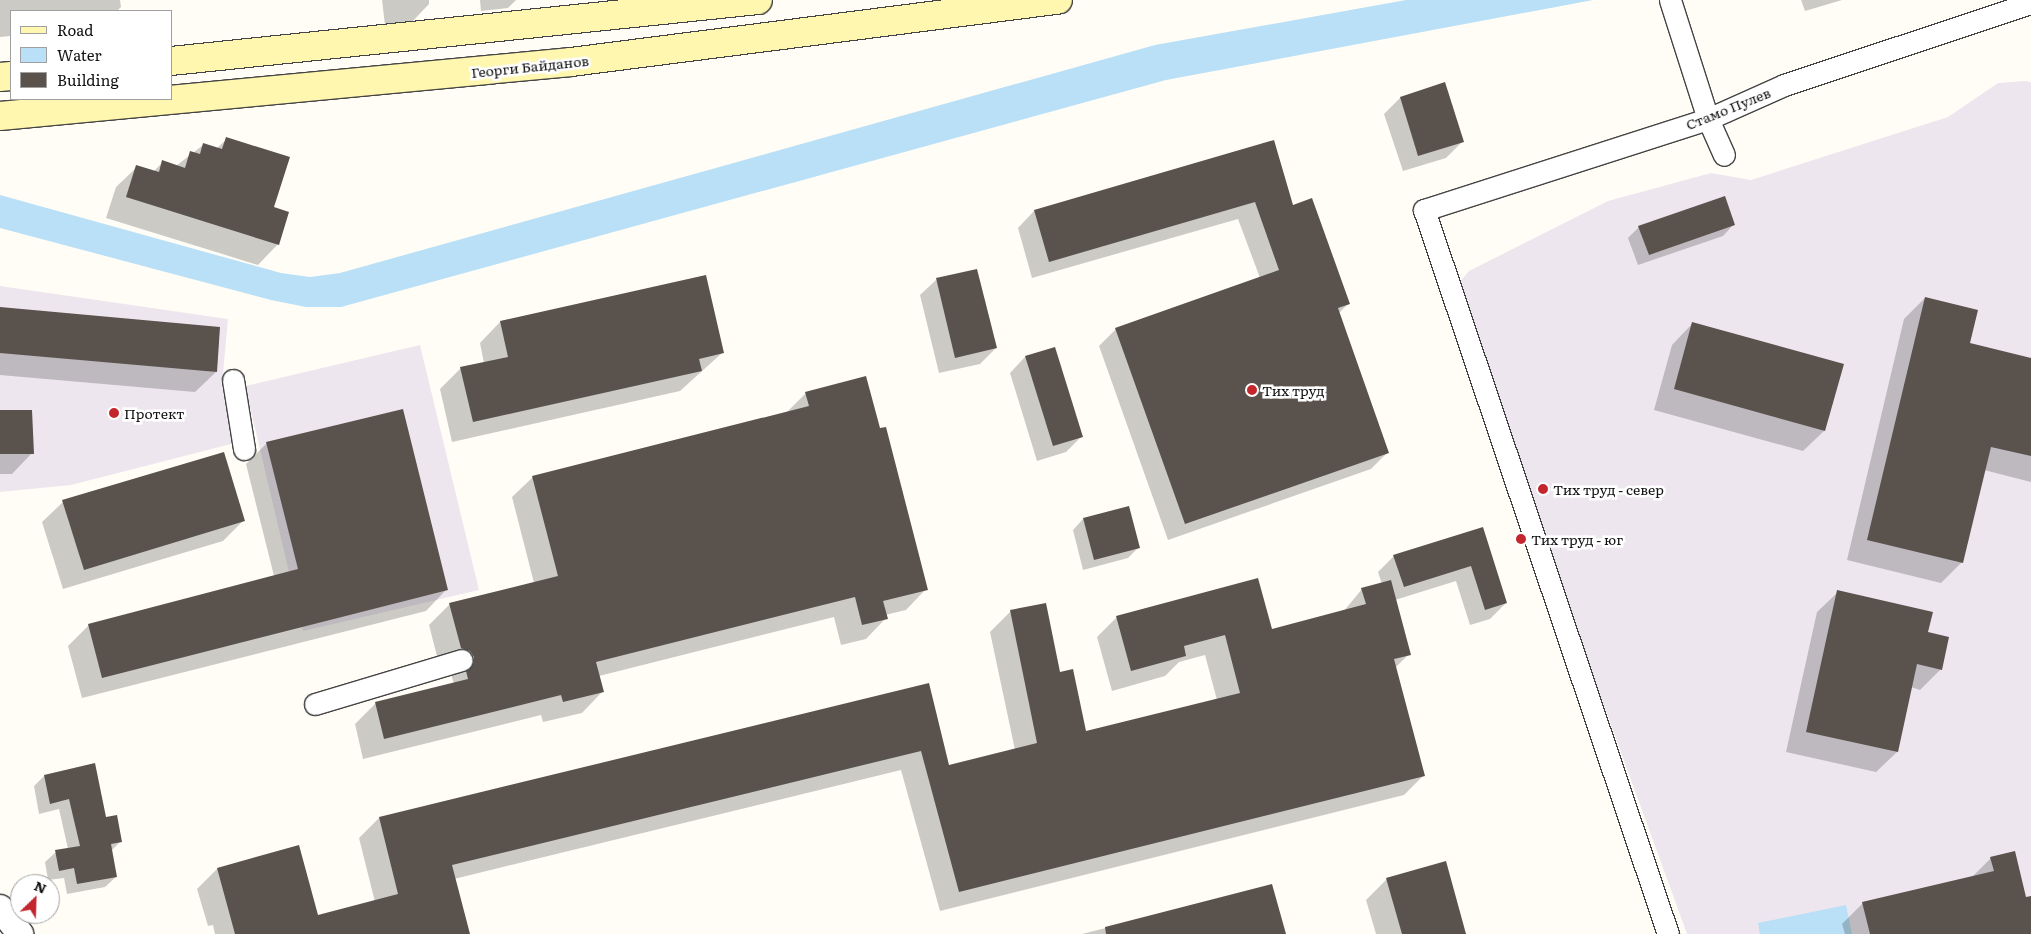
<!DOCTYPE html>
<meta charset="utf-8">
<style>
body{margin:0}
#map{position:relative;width:2031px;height:934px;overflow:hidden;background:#fffdf5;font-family:Literata,serif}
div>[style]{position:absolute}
.industrial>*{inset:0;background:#eee6ef}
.water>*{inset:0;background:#b9e0f7}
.shadow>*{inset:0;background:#0003}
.building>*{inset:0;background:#5a524d}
.roads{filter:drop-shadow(1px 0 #444) drop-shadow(-1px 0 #444) drop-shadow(0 1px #444) drop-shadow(0 -1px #444)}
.minor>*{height:21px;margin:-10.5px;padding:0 10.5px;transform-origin:10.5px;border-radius:10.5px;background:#fff}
.tertiary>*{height:26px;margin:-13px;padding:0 13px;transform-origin:13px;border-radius:13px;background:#fff}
.secondary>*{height:28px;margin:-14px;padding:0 14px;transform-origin:14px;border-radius:14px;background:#fff6b0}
.dots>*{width:14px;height:14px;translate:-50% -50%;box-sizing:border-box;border:2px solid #fff;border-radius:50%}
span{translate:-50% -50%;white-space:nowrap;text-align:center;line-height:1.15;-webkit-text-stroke:5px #fff;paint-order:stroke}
.street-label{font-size:14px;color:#111}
.poi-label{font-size:14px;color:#111}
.left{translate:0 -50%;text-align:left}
.legend{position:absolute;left:10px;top:10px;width:162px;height:90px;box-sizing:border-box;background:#fff;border:1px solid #a0a0a0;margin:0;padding:6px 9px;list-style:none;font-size:15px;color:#111}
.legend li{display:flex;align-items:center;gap:10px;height:25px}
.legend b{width:25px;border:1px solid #a0a0a0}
.north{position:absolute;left:10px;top:874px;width:50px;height:50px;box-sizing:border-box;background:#fff;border:1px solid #a0a0a0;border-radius:50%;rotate:24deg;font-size:14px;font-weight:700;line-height:20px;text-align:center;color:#111}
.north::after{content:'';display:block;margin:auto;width:18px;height:22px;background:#c4262e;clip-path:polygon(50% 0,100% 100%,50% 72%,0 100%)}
</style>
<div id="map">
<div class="industrial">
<div style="clip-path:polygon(2025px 81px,2031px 82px,2031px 934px,1687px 934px,1458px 304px,1458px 284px,1469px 271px,1608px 201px,1711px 173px,1751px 180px,1948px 117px,1998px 83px)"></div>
<div style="clip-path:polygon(0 286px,228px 319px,222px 384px,235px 443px,71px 485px,0 492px)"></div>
<div style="clip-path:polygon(420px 345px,479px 590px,303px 631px,245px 386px)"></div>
</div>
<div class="water">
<div style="clip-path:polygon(1406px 0,1593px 0,1166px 80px,341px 307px,306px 307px,271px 300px,0 228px,0 195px,281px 273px,310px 277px,340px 273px,1155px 45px)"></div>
<div style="clip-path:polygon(1846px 905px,1852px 934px,1760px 934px,1758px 923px)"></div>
</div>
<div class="shadow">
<div style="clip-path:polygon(0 0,120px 0,121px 7px,117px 11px,11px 11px,11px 36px,0 37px)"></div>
<div style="clip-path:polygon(382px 0,429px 0,429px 4px,411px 23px,385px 25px)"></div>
<div style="clip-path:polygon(480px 0,516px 0,508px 8px,481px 11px)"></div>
<div style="clip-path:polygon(1801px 0,1842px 0,1805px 11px)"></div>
<div style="clip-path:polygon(1444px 84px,1462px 142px,1446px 158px,1403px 171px,1384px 114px,1400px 98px)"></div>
<div style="clip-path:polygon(227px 139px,272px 208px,278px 244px,258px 265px,106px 218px,116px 187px,137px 167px,153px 172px,163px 162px,176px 166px,203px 145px,216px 149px)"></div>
<div style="clip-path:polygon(1273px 142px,1292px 207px,1348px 304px,1339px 313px,1388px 452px,1371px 469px,1168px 540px,1099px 346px,1116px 329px,1260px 278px,1238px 219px,1032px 278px,1018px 228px,1034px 211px)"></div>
<div style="clip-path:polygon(1733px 225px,1723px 236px,1638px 265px,1628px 238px,1639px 227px)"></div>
<div style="clip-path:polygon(705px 276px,722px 353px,680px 391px,452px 442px,440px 389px,461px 368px,484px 363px,480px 343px,500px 322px)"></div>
<div style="clip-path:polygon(936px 280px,996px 348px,980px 364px,939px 373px,920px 295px)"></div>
<div style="clip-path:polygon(1925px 298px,1968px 344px,2031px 359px,2031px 482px,1984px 470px,1962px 562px,1941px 583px,1847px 560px,1904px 319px)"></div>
<div style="clip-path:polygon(0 308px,216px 372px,195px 392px,0 375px)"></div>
<div style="clip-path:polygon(1692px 324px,1824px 431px,1803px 451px,1654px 410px,1672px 345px)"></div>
<div style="clip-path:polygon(1025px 357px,1082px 436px,1066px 452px,1037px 461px,1010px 373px)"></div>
<div style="clip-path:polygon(806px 393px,926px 589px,906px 610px,885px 615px,886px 618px,866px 639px,841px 645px,834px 617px,599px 676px,602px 692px,582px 713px,543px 722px,541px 715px,363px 759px,355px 724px,375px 704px,454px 684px,450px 671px,440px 668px,429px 625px,450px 604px,534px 583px,512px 497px,533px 477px,786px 413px)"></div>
<div style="clip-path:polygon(0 412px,32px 453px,12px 474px,0 474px)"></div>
<div style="clip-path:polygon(267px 443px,446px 590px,426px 611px,82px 698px,68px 646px,89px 625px,274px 576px,246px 464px)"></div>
<div style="clip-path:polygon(63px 502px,244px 520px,223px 541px,63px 589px,42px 522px)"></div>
<div style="clip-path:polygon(1083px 519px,1138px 548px,1128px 558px,1083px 570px,1073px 530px)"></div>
<div style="clip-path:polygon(1482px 529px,1506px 603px,1490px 619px,1470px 625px,1456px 581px,1395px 600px,1409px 654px,1395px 668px,1424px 775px,1404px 795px,940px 911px,901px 770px,454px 879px,469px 934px,215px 934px,213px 925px,208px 926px,197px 889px,217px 869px,317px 916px,375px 902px,359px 838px,379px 818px,928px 684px,948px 766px,1015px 750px,990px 632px,1010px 612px,1045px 605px,1059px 673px,1085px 732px,1217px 700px,1205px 655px,1179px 662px,1165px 676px,1112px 691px,1097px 637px,1117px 617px,1271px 630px,1343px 612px,1362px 589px,1382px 584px,1378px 572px,1394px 556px)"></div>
<div style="clip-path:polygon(1838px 592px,1927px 633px,1941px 669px,1920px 690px,1911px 687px,1897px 752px,1876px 772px,1786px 752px,1817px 612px)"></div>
<div style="clip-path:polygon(44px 776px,105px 818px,121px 841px,111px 851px,116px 877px,105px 887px,67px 894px,64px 878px,48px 880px,45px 862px,56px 852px,68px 849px,59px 809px,39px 814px,34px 786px)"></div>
<div style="clip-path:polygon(1991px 858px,2025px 899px,2031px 898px,2031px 934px,1845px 934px,1842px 924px,1863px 903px,1971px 878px)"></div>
<div style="clip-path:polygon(1387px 879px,1464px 934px,1376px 934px,1366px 900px)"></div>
<div style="clip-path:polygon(1272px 886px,1284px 934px,1082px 934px)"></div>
</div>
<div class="building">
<div style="clip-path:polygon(1445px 82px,1464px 142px,1418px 156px,1400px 97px)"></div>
<div style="clip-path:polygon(226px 137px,290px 157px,274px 207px,289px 212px,279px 245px,126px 197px,136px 165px,159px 172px,162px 160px,185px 168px,190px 151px,200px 154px,203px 143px,222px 149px)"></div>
<div style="clip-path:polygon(1274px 140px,1293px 205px,1312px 198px,1350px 304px,1338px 308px,1389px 453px,1185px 524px,1115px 328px,1279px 270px,1255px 202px,1049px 262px,1034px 210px)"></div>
<div style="clip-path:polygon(1725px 196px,1735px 225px,1649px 255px,1638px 226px)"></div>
<div style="clip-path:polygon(977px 269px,997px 348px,955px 358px,936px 278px)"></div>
<div style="clip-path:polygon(706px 275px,724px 353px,699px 359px,702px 371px,473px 422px,460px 367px,508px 357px,500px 321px)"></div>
<div style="clip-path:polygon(1925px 297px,1978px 310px,1970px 343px,2031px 358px,2031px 456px,1991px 447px,1963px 563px,1867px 540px)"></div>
<div style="clip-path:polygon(0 307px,220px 327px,217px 372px,0 353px)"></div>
<div style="clip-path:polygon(1692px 322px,1844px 364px,1825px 431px,1674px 389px)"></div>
<div style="clip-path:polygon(1055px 347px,1083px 437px,1053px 446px,1025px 356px)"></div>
<div style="clip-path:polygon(866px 376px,880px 428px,886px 427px,928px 590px,883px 601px,888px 619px,862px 625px,855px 597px,596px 662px,604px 692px,563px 702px,561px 695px,384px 739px,375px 702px,468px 679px,466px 671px,474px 663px,474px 657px,470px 651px,461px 648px,449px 603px,558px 576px,532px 476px,809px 406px,805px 392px)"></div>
<div style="clip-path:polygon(403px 409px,448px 590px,102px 678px,88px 624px,298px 569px,266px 442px)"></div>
<div style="clip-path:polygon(0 410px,32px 410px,34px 454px,0 454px)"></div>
<div style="clip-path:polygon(224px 452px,245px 521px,84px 570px,62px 500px)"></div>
<div style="clip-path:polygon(1129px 506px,1140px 548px,1094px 560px,1083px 518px)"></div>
<div style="clip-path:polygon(1483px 527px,1507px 603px,1485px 610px,1471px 566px,1404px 587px,1393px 555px)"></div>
<div style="clip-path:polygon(1258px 578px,1272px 629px,1366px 604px,1361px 588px,1391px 580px,1411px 655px,1394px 659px,1425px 776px,959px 892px,921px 751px,452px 865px,470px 934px,235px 934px,217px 868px,299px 845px,318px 915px,398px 894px,379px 817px,929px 683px,949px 765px,1037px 743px,1010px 610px,1046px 603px,1060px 672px,1073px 669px,1086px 731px,1240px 693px,1225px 635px,1184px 646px,1186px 656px,1131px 671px,1116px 616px)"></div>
<div style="clip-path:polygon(1837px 590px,1933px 612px,1928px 632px,1949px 637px,1942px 670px,1917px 664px,1898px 752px,1806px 732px)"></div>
<div style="clip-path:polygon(95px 763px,106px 817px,117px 815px,122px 842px,111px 844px,117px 877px,77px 884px,74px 868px,59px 871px,55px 850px,80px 846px,69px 799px,50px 804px,44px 775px)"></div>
<div style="clip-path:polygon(2015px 851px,2026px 897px,2031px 896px,2031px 934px,1870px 934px,1862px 902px,1994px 871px,1990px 857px)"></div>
<div style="clip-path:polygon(1446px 861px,1466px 934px,1402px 934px,1386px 878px)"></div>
<div style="clip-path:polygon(1272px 884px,1286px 934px,1106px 934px,1105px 927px)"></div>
</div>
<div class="roads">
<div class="minor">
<div style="left:1670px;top:0;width:125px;rotate:72.3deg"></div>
<div style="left:1708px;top:119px;width:39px;rotate:66deg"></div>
<div style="left:233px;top:380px;width:70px;rotate:80.9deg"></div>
<div style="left:315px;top:704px;width:153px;rotate:-16.7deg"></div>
<div style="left:1668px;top:934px;width:764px;rotate:-108.62deg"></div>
<div style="left:1424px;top:210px;width:298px;rotate:-17.8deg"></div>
<div style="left:1708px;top:119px;width:83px;rotate:-24.1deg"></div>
<div style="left:1784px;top:85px;width:260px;rotate:-18.4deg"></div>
</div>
<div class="tertiary">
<div style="left:0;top:908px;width:33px;rotate:52deg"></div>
</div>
<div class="secondary">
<div style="left:171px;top:61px;width:590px;rotate:-5.93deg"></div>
<div style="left:0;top:77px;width:11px;rotate:-5deg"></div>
<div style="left:0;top:116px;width:574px;rotate:-5.4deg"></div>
<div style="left:571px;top:62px;width:491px;rotate:-7.3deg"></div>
</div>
</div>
<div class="dots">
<div style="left:1252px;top:390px;background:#c4262e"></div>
<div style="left:114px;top:413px;background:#c4262e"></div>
<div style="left:1543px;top:489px;background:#c4262e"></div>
<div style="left:1521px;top:539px;background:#c4262e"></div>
</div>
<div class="street-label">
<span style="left:530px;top:66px;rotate:-6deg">Георги Байданов</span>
<span style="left:1728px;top:108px;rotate:-22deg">Стамо Пулев</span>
</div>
<div class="poi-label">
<span class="left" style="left:1262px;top:390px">Тих труд</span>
<span class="left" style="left:124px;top:413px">Протект</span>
<span class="left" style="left:1553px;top:489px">Тих труд - север</span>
<span class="left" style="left:1531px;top:539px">Тих труд - юг</span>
</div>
<ul class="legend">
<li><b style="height:6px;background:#fff6b0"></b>Road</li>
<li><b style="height:14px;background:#b9e0f7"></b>Water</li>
<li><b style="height:14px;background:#5a524d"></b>Building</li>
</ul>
<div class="north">N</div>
</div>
